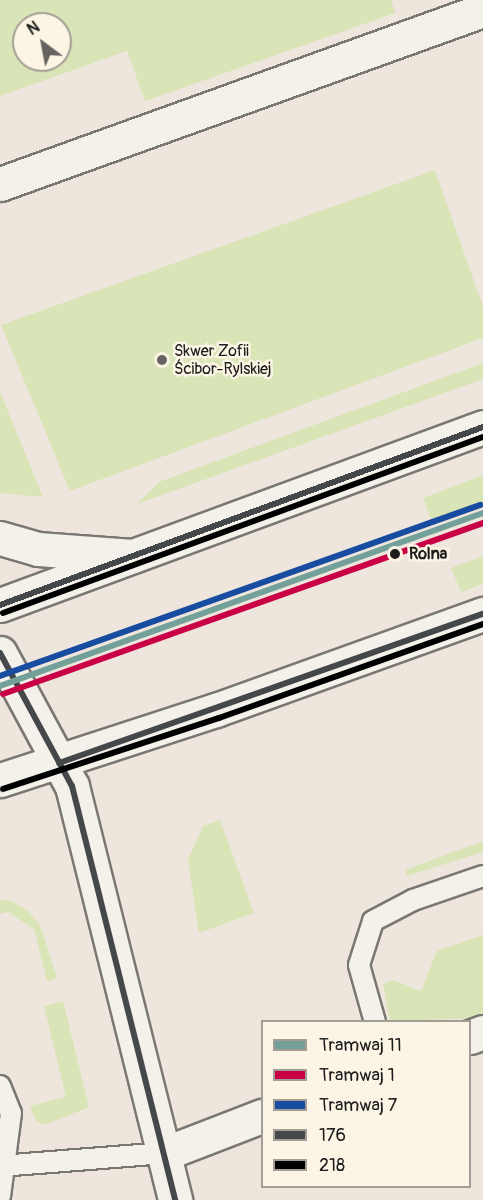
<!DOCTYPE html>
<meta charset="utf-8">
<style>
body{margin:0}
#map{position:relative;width:483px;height:1200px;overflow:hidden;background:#eee6dd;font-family:Pangolin,sans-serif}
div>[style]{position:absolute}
.green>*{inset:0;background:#d9e4b7}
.roads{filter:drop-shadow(2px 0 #7a7773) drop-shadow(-2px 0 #7a7773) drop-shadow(0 2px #7a7773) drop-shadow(0 -2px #7a7773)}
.service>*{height:20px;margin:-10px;padding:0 10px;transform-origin:10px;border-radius:10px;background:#f4f0ea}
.minor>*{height:33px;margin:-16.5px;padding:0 16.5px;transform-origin:16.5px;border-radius:16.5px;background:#f4f0ea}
.secondary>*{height:33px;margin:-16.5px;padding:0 16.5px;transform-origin:16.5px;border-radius:16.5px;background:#f4f0ea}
.bus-1>*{height:6px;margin:-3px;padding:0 3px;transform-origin:3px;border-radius:3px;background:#45484a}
.bus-2>*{height:6px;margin:-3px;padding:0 3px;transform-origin:3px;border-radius:3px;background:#000}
.tram-1>*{height:6px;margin:-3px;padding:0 3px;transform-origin:3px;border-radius:3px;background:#73a199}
.tram-2>*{height:6px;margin:-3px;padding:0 3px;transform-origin:3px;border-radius:3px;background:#ca0047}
.tram-3>*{height:6px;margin:-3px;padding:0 3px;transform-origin:3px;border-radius:3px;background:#174ca1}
.dots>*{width:16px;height:16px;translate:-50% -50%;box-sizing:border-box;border:3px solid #fcf5e5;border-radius:50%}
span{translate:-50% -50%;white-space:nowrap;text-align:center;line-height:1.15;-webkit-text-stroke:5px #fcf5e5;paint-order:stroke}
.poi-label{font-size:16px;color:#1c1c1c}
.left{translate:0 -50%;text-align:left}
.stop-label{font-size:16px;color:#1c1c1c;font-weight:700}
.legend{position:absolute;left:261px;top:1020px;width:210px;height:168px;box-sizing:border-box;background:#fcf5e5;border:2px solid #a29e95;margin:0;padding:8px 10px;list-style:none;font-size:18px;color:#1c1c1c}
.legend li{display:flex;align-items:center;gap:12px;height:30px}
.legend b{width:30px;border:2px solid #a29e95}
.north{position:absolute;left:12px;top:12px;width:60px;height:60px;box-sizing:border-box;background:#fcf5e5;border:2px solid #a29e95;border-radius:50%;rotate:328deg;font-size:16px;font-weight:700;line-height:24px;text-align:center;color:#1c1c1c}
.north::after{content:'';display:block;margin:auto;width:21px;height:27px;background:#666360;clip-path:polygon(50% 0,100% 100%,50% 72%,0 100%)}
</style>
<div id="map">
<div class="green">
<div style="clip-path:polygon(evenodd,0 0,391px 0,395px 13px,145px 101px,127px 51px,0 96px,0 0,24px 24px,60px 24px,60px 60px,24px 60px,24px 24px)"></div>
<div style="clip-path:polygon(435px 170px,483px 307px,483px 338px,70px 491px,1px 325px)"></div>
<div style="clip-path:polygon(483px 363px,483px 379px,137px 504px,159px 482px)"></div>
<div style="clip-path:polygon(0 392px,43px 497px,0 493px)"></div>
<div style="clip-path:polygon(483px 475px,483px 502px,432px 522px,423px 498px)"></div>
<div style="clip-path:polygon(483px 556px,483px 584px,461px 592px,451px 568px)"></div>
<div style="clip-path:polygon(220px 820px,254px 913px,199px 933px,188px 860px,203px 826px)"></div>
<div style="clip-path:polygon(483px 841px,483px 852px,407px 876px,405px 870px)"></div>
<div style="clip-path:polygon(0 900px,12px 901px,28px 911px,40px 925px,57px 978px,47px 981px,34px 929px,8px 912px,0 914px)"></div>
<div style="clip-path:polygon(483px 935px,483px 1018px,390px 1021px,383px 984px,393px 980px,421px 991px,437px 951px)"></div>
<div style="clip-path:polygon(63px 1001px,89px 1107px,44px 1125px,36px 1121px,30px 1106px,66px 1097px,44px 1006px)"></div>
</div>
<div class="roads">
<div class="service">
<div style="left:375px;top:1022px;width:59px;rotate:-105.7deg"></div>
<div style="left:359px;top:965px;width:46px;rotate:-72.3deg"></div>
<div style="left:373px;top:921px;width:45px;rotate:-27.7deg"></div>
<div style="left:413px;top:900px;width:74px;rotate:-18.9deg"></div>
<div style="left:0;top:1086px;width:29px;rotate:68deg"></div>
<div style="left:11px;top:1113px;width:84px;rotate:97.5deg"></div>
<div style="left:0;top:1166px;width:167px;rotate:-4.5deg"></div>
</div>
<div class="minor">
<div style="left:0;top:184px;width:513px;rotate:-19.81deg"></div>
<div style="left:0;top:538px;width:40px;rotate:16deg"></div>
<div style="left:38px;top:549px;width:95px;rotate:4.2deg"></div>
<div style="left:0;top:653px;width:151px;rotate:61.6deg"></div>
<div style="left:72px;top:786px;width:427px;rotate:76deg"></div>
<div style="left:470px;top:1037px;width:14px;rotate:-21deg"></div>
<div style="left:166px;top:1153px;width:103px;rotate:-21.1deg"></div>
</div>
<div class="secondary">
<div style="left:0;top:605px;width:515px;rotate:-20.23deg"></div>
<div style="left:0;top:780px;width:227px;rotate:-18deg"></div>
<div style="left:216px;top:710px;width:284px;rotate:-19.8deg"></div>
</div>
</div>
<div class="bus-1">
<div style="left:0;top:605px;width:515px;rotate:-20.23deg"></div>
<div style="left:0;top:653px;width:151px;rotate:61.6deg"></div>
<div style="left:72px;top:786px;width:427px;rotate:76deg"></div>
<div style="left:59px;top:763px;width:449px;rotate:-19.4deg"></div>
</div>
<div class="bus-2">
<div style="left:3px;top:613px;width:511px;rotate:-20.14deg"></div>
<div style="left:3px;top:789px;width:227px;rotate:-18.2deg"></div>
<div style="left:219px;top:718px;width:280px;rotate:-19.6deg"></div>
</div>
<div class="tram-1">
<div style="left:0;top:686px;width:513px;rotate:-19.71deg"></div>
</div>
<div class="tram-2">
<div style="left:3px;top:694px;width:510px;rotate:-19.61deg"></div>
</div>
<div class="tram-3">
<div style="left:0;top:676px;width:510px;rotate:-19.61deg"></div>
</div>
<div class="dots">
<div style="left:162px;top:360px;background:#666360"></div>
<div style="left:395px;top:554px;background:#1c1c1c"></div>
</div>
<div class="poi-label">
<span class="left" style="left:174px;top:360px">Skwer Zofii<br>Ścibor-Rylskiej</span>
</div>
<div class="stop-label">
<span class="left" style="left:409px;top:554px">Rolna</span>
</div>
<ul class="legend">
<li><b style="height:8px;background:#73a199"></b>Tramwaj 11</li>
<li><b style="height:8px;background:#ca0047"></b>Tramwaj 1</li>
<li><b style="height:8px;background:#174ca1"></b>Tramwaj 7</li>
<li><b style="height:8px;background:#45484a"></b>176</li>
<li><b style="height:8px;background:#000"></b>218</li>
</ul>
<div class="north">N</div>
</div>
